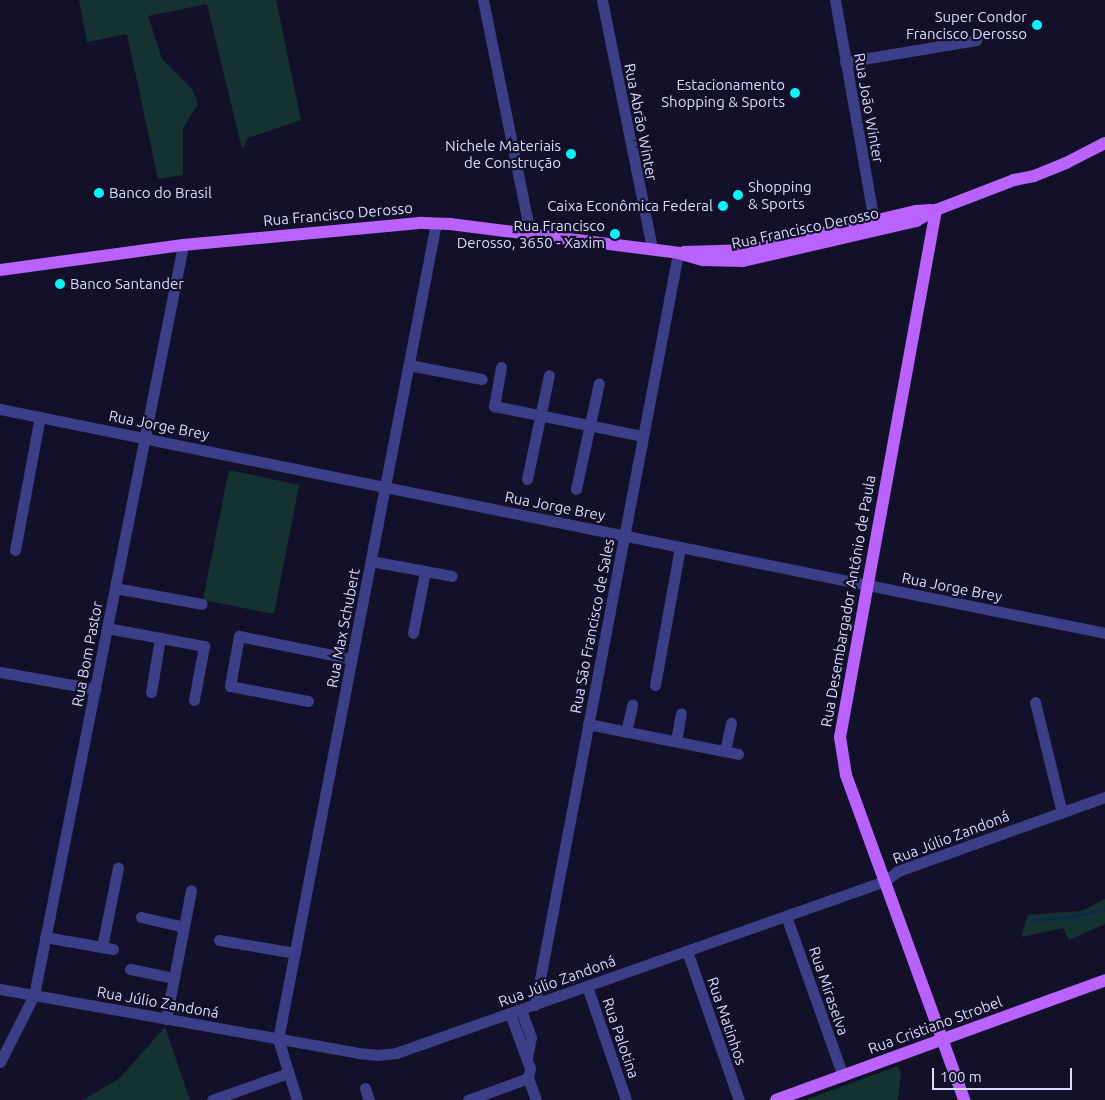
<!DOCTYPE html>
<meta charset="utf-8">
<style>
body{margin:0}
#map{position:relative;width:1105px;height:1100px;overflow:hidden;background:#131129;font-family:Ubuntu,sans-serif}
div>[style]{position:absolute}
.green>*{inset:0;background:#143330}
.stream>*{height:2.5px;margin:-1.25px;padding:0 1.25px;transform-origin:1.25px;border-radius:1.25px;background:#0d284c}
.minor>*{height:11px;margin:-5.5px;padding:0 5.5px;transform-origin:5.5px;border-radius:5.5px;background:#3c3e88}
.major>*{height:12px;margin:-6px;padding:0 6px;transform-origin:6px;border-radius:6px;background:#b962fe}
.dots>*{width:14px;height:14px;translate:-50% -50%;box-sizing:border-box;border:2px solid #131129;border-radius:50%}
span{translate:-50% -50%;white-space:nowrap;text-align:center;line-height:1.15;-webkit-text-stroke:4.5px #131129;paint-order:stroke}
.poi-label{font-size:15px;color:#dbd9ff}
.right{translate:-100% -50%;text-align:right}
.left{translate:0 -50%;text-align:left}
.street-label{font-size:15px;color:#dbd9ff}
.scale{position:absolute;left:932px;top:1068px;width:140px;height:22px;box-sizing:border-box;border:2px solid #dbd9ff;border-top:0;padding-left:6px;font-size:15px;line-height:18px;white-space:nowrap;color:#dbd9ff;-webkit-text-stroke:4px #131129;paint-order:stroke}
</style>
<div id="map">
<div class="green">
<div style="clip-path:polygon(79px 0,276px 0,301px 120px,248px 138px,242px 149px,207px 4px,148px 16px,162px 59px,192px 89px,198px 104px,183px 128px,183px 175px,158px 179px,127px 34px,87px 42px)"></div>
<div style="clip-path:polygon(229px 470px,299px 485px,274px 614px,203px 600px)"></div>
<div style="clip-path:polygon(1105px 899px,1105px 924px,1069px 940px,1063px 928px,1021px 937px,1028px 915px,1082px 911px)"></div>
<div style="clip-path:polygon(165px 1027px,190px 1100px,83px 1100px,120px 1078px)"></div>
<div style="clip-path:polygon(898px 1066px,901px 1073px,898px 1100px,805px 1100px)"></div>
</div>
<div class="stream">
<div style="left:1034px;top:920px;width:37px;rotate:-5deg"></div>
<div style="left:1071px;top:917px;width:35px;rotate:-13deg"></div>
</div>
<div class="minor">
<div style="left:483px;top:0;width:239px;rotate:78.6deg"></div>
<div style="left:602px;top:0;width:254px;rotate:78.6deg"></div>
<div style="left:835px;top:0;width:224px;rotate:80deg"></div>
<div style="left:845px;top:62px;width:133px;rotate:-9.5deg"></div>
<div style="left:409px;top:365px;width:74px;rotate:10.9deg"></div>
<div style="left:501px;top:367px;width:40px;rotate:100deg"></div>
<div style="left:494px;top:406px;width:152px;rotate:11.4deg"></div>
<div style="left:0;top:409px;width:1127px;rotate:11.46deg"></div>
<div style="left:527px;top:479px;width:106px;rotate:-78.1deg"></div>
<div style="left:576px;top:489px;width:108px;rotate:-77.8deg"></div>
<div style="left:15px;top:550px;width:135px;rotate:-79.4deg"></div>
<div style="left:371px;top:561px;width:82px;rotate:10.5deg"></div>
<div style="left:115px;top:588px;width:88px;rotate:10.4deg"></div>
<div style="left:107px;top:628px;width:99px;rotate:10.5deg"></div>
<div style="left:204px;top:646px;width:55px;rotate:100.5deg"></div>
<div style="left:413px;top:633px;width:63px;rotate:-79deg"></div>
<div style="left:0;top:672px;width:97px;rotate:10.1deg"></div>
<div style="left:655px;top:685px;width:140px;rotate:-79.7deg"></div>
<div style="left:151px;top:692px;width:55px;rotate:-80.5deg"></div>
<div style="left:308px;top:701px;width:79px;rotate:-169.1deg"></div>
<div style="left:230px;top:686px;width:51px;rotate:-79.8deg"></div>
<div style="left:239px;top:636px;width:115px;rotate:11.5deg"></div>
<div style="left:1035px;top:702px;width:114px;rotate:76.3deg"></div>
<div style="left:588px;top:724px;width:153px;rotate:11.3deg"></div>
<div style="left:626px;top:732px;width:28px;rotate:-77deg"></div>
<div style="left:676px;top:741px;width:28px;rotate:-80deg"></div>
<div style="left:725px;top:751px;width:29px;rotate:-78deg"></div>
<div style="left:786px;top:916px;width:170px;rotate:70.4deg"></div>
<div style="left:141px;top:917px;width:44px;rotate:13.1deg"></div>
<div style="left:45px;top:937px;width:69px;rotate:10deg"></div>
<div style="left:219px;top:940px;width:77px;rotate:9.7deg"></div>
<div style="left:102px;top:947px;width:81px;rotate:-78.6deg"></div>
<div style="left:687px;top:951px;width:158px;rotate:70.8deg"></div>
<div style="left:130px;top:969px;width:45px;rotate:11.6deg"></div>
<div style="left:587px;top:986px;width:120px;rotate:71.1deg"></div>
<div style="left:0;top:989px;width:364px;rotate:10.1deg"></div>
<div style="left:358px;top:1053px;width:20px;rotate:6deg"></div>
<div style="left:378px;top:1055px;width:18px;rotate:-6deg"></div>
<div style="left:396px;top:1053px;width:518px;rotate:-19.38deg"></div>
<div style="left:885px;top:881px;width:16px;rotate:-38deg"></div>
<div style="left:898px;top:871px;width:220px;rotate:-19.7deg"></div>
<div style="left:535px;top:1005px;width:765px;rotate:-79.23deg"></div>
<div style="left:521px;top:1010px;width:29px;rotate:70deg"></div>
<div style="left:531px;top:1037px;width:21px;rotate:101deg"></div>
<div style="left:510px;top:1014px;width:58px;rotate:69.7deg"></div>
<div style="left:530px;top:1068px;width:10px;rotate:101deg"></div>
<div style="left:528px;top:1078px;width:23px;rotate:70deg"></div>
<div style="left:166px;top:1019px;width:131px;rotate:-79deg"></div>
<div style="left:0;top:1062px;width:75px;rotate:-63.1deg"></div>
<div style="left:34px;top:995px;width:765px;rotate:-78.76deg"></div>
<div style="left:365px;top:1088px;width:13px;rotate:72deg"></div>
<div style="left:212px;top:1100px;width:81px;rotate:-19.6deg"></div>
<div style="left:297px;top:1100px;width:64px;rotate:-107.3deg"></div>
<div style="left:278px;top:1039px;width:831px;rotate:-79.04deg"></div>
<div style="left:468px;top:1100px;width:64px;rotate:-20.1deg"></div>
</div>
<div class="major">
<div style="left:936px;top:210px;width:536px;rotate:100.32deg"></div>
<div style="left:840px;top:737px;width:38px;rotate:81deg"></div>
<div style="left:846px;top:775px;width:346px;rotate:70deg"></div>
<div style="left:684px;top:252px;width:67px;rotate:-1.7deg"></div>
<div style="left:751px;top:250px;width:170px;rotate:-13.3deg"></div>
<div style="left:916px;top:211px;width:15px;rotate:-4deg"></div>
<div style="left:0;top:270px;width:185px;rotate:-7.8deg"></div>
<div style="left:183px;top:245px;width:240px;rotate:-5.3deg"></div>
<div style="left:422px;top:223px;width:28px;rotate:2deg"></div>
<div style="left:450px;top:224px;width:230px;rotate:7.2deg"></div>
<div style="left:678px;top:253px;width:26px;rotate:16deg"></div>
<div style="left:703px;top:260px;width:40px;rotate:1.4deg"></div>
<div style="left:743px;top:261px;width:178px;rotate:-13deg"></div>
<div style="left:916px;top:221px;width:23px;rotate:-29deg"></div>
<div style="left:936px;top:210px;width:84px;rotate:-21deg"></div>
<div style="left:1014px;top:180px;width:20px;rotate:-11deg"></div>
<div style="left:1034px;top:176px;width:35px;rotate:-22deg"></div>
<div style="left:1066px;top:163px;width:44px;rotate:-27.1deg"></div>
<div style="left:776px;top:1100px;width:350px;rotate:-20deg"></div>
</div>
<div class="dots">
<div style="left:1037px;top:25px;background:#07f4fd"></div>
<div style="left:795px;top:93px;background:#07f4fd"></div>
<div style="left:571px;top:154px;background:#07f4fd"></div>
<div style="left:99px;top:193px;background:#07f4fd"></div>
<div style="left:738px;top:195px;background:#07f4fd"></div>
<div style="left:723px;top:206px;background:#07f4fd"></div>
<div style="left:615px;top:234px;background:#07f4fd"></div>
<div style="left:60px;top:284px;background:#07f4fd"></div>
</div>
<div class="poi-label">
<span class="right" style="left:1027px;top:25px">Super Condor<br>Francisco Derosso</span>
<span class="right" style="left:785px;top:93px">Estacionamento<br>Shopping &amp; Sports</span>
<span class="right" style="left:561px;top:154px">Nichele Materiais<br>de Construção</span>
<span class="left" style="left:748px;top:195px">Shopping<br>&amp; Sports</span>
<span class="left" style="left:109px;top:193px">Banco do Brasil</span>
<span class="right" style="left:713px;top:206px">Caixa Econômica Federal</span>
<span class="right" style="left:605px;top:234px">Rua Francisco<br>Derosso, 3650 - Xaxim</span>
<span class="left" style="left:70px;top:284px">Banco Santander</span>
</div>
<div class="street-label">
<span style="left:869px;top:108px;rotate:80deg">Rua João Winter</span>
<span style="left:641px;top:122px;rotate:79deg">Rua Abrão Winter</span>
<span style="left:338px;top:214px;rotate:-5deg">Rua Francisco Derosso</span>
<span style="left:805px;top:228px;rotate:-12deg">Rua Francisco Derosso</span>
<span style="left:159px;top:425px;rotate:11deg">Rua Jorge Brey</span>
<span style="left:555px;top:506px;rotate:11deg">Rua Jorge Brey</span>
<span style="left:952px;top:587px;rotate:11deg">Rua Jorge Brey</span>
<span style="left:848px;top:601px;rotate:-80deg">Rua Desembargador Antônio de Paula</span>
<span style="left:592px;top:626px;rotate:-79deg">Rua São Francisco de Sales</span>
<span style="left:343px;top:628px;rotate:-79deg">Rua Max Schubert</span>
<span style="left:87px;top:654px;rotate:-79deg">Rua Bom Pastor</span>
<span style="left:951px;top:837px;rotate:-21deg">Rua Júlio Zandoná</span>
<span style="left:557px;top:981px;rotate:-20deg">Rua Júlio Zandoná</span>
<span style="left:829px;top:991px;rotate:71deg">Rua Miraselva</span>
<span style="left:158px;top:1002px;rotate:10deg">Rua Júlio Zandoná</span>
<span style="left:727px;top:1021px;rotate:71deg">Rua Matinhos</span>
<span style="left:935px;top:1025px;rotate:-20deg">Rua Cristiano Strobel</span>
<span style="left:621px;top:1038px;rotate:71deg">Rua Palotina</span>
</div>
<div class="scale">100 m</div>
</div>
